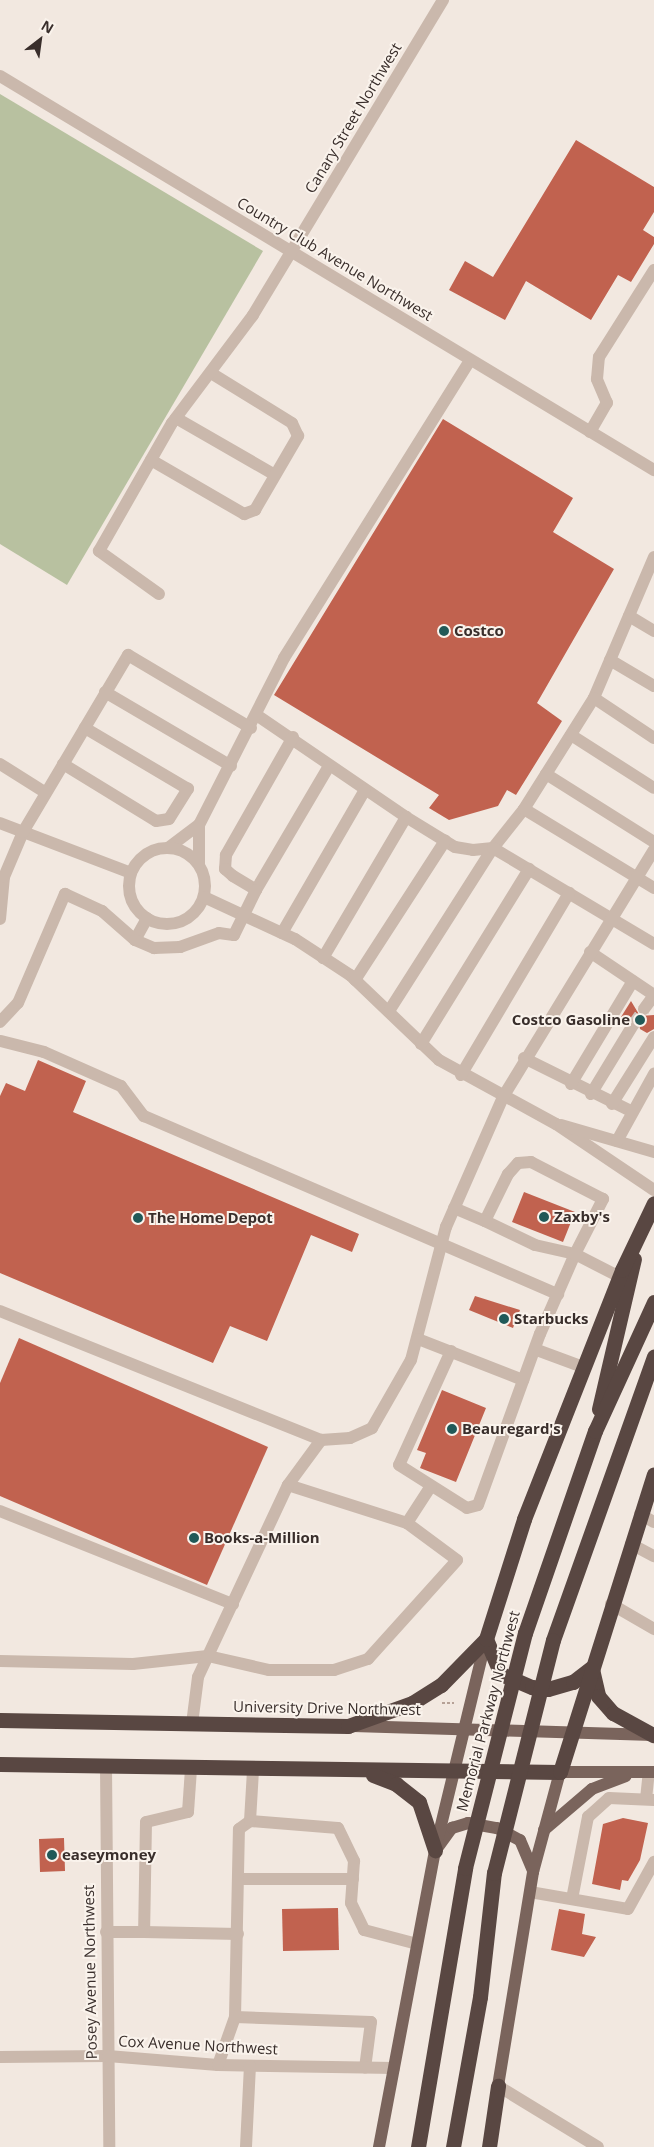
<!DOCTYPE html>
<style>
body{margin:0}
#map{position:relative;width:654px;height:2147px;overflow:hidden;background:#f2e8e0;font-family:"Open Sans",sans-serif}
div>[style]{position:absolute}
.green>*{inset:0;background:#b8c1a0}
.building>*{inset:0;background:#c1624f}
.minor-tunnel>*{height:12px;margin-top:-6px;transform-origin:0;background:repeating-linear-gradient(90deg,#cdc3bc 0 12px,transparent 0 18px)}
.path>*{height:2.5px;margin-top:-1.25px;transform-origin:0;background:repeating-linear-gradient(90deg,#b6a196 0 2.5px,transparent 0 5px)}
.minor>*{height:12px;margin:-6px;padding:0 6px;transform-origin:6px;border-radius:6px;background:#cab8ac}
.minor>.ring{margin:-6px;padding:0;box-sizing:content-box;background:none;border:12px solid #cab8ac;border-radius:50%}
.major>*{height:12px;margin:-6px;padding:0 6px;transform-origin:6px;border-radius:6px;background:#7a645c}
.highway>*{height:15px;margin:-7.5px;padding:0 7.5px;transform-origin:7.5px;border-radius:7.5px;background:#594742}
.highway-bridge>*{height:15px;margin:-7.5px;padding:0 7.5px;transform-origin:7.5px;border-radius:7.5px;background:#594742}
.dots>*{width:14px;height:14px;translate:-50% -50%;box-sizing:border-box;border:2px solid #faf3ec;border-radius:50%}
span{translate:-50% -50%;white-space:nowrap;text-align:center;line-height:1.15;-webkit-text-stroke:4px #faf3ec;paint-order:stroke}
.street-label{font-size:15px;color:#392e2b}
.poi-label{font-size:15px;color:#392e2b;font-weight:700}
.left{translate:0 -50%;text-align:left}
.right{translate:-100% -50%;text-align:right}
.north{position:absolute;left:15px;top:15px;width:50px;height:50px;-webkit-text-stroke:4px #faf3ec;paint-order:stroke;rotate:30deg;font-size:14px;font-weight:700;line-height:20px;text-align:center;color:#392e2b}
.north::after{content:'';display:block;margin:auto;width:18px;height:22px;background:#392e2b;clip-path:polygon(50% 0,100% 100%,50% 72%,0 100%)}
</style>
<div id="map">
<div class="green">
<div style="clip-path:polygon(0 94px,263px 251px,67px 585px,0 544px)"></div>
</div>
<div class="building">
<div style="clip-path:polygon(576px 140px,654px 187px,654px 212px,643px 230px,654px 237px,654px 244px,631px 282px,618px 275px,591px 320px,526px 281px,505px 320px,449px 290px,465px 261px,493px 277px)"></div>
<div style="clip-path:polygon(443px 419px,573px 498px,553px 532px,614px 569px,537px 703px,562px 721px,516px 795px,507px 790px,498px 806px,449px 820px,429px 808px,439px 795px,274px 695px)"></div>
<div style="clip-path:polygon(631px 1001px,640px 1016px,654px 1015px,654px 1029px,647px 1033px,640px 1029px,638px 1018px,621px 1017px)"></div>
<div style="clip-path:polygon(38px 1060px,86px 1081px,73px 1112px,359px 1234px,352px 1252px,311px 1235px,267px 1341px,230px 1326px,213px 1363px,0 1273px,0 1096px,6px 1083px,25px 1091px)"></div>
<div style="clip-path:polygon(524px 1192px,575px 1212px,563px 1242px,512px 1222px)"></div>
<div style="clip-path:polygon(475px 1296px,520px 1310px,513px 1328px,469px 1310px)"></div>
<div style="clip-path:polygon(19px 1338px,268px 1447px,207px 1585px,0 1496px,0 1383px)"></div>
<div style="clip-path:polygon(442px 1390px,486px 1408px,456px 1482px,420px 1468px,426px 1453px,417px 1450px)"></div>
<div style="clip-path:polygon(623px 1818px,648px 1823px,640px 1860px,628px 1881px,622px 1880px,620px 1890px,592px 1884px,603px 1824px)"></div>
<div style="clip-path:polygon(64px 1838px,65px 1871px,40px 1872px,39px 1839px)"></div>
<div style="clip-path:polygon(338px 1908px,339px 1950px,283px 1951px,282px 1909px)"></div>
<div style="clip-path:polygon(559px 1909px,585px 1914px,582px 1934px,596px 1937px,584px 1957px,551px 1950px)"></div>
</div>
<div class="minor-tunnel">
<div style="left:633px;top:1025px;width:19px;rotate:-55deg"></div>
</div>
<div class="path">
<div style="left:442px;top:1703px;width:12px"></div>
</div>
<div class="minor">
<div style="left:0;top:76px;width:764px;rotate:31.07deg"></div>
<div style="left:176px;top:418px;width:114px;rotate:29.9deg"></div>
<div style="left:590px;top:432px;width:34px;rotate:-60deg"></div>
<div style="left:607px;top:403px;width:26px;rotate:-113deg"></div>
<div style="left:597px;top:379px;width:22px;rotate:-85deg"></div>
<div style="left:599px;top:357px;width:103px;rotate:-57.7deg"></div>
<div style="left:151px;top:460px;width:108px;rotate:30.1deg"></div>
<div style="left:244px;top:514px;width:12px;rotate:-20deg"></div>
<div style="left:255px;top:510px;width:86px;rotate:-59.8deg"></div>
<div style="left:298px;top:436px;width:14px;rotate:-115deg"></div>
<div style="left:292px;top:423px;width:95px;rotate:-148.3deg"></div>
<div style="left:654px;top:557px;width:153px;rotate:113.1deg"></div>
<div style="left:594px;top:698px;width:72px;rotate:33.7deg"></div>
<div style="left:159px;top:594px;width:74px;rotate:-144.4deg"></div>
<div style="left:99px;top:551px;width:147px;rotate:-60.3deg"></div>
<div style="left:172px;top:423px;width:135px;rotate:-53.1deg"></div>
<div style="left:253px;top:315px;width:368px;rotate:-58.9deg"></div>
<div style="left:629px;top:616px;width:29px;rotate:31deg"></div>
<div style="left:610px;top:660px;width:51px;rotate:30.6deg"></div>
<div style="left:105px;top:692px;width:146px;rotate:30.4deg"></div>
<div style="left:258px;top:716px;width:179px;rotate:34.3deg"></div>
<div style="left:406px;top:817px;width:57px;rotate:31.5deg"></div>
<div style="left:455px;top:847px;width:18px;rotate:9deg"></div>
<div style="left:473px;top:850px;width:20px;rotate:-6deg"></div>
<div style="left:493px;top:848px;width:50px;rotate:-51.5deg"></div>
<div style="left:524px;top:809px;width:131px;rotate:-57.8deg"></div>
<div style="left:571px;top:735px;width:98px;rotate:32.6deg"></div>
<div style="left:293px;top:737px;width:136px;rotate:119.6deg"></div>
<div style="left:226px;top:855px;width:14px;rotate:94deg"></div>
<div style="left:225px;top:869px;width:11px;rotate:41deg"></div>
<div style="left:233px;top:876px;width:27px;rotate:31deg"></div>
<div style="left:256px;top:890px;width:142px;rotate:-59.5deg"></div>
<div style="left:0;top:764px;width:54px;rotate:32.2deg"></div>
<div style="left:63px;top:764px;width:109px;rotate:31.5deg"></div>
<div style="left:156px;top:821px;width:13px;rotate:-9deg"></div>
<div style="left:169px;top:819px;width:36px;rotate:-58deg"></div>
<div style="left:188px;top:789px;width:120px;rotate:-149.4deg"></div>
<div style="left:546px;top:774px;width:128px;rotate:32.2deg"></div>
<div style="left:524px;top:809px;width:152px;rotate:31.3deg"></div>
<div style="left:0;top:823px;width:140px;rotate:20.9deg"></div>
<div style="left:168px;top:848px;width:39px;rotate:-37deg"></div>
<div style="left:199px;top:825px;width:187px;rotate:-63deg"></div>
<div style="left:284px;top:658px;width:351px;rotate:-58deg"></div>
<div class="ring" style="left:129px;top:848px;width:64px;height:64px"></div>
<div style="left:199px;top:864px;width:39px;rotate:-90deg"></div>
<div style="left:204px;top:897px;width:100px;rotate:24.8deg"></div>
<div style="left:295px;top:939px;width:66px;rotate:33.2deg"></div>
<div style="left:350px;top:975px;width:123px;rotate:43.7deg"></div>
<div style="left:439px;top:1060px;width:133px;rotate:28.7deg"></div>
<div style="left:556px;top:1124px;width:118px;rotate:34deg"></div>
<div style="left:0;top:919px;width:42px;rotate:-84.6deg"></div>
<div style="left:4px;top:877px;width:49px;rotate:-67.1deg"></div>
<div style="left:23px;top:832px;width:206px;rotate:-59.3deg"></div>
<div style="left:128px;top:655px;width:143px;rotate:30.7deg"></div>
<div style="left:282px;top:933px;width:165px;rotate:-59.9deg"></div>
<div style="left:135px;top:940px;width:25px;rotate:-61deg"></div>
<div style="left:590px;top:952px;width:77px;rotate:33.9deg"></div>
<div style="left:323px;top:958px;width:164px;rotate:-59.5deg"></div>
<div style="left:355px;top:980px;width:166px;rotate:-57.1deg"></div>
<div style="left:644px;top:1009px;width:17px;rotate:-54deg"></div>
<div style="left:389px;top:1011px;width:193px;rotate:-57.5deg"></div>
<div style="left:493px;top:848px;width:187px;rotate:30.8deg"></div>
<div style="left:0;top:1022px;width:26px;rotate:-47deg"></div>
<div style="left:18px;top:1003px;width:119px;rotate:-66.7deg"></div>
<div style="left:65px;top:894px;width:41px;rotate:24.7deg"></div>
<div style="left:102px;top:911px;width:44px;rotate:41.3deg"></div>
<div style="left:135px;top:940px;width:21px;rotate:23deg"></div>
<div style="left:154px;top:948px;width:26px;rotate:-2deg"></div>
<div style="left:180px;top:947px;width:41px;rotate:-19.7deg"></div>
<div style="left:219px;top:933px;width:15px;rotate:8deg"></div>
<div style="left:234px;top:935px;width:50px;rotate:-63.9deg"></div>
<div style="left:1px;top:1041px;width:44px;rotate:14.3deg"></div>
<div style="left:44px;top:1052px;width:84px;rotate:23.8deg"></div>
<div style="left:121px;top:1086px;width:38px;rotate:53deg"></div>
<div style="left:144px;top:1116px;width:451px;rotate:23.3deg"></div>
<div style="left:421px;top:1044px;width:206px;rotate:-58.3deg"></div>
<div style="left:524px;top:1058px;width:119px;rotate:26.4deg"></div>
<div style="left:461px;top:1075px;width:212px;rotate:-59.3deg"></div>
<div style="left:571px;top:1084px;width:120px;rotate:-59deg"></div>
<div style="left:591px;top:1094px;width:81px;rotate:-58.7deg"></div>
<div style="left:612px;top:1104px;width:79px;rotate:-57.9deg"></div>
<div style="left:561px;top:1125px;width:97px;rotate:16.2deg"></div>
<div style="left:617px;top:1141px;width:77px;rotate:-61.1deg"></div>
<div style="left:454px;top:1208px;width:34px;rotate:23deg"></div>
<div style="left:0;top:1311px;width:346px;rotate:21.9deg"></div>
<div style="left:321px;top:1440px;width:29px;rotate:-4deg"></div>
<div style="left:350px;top:1438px;width:24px;rotate:-24deg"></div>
<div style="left:372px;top:1428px;width:78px;rotate:-60.2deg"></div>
<div style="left:411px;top:1360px;width:138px;rotate:-75.3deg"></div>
<div style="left:446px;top:1227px;width:142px;rotate:-66.3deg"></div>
<div style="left:503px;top:1097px;width:289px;rotate:-58.6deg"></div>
<div style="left:418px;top:1339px;width:113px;rotate:21.3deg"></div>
<div style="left:537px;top:1350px;width:49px;rotate:20.3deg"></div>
<div style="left:451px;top:1351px;width:125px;rotate:114.5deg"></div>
<div style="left:399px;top:1465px;width:80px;rotate:32.3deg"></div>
<div style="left:467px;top:1508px;width:11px;rotate:-15deg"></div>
<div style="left:478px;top:1505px;width:182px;rotate:-70.1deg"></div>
<div style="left:540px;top:1334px;width:87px;rotate:-66.4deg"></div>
<div style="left:575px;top:1254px;width:62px;rotate:-63deg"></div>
<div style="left:603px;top:1199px;width:81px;rotate:-152.8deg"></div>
<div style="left:531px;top:1162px;width:13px;rotate:176deg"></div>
<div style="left:518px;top:1163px;width:15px;rotate:132deg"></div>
<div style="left:508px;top:1174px;width:52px;rotate:116.1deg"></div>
<div style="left:485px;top:1221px;width:55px;rotate:25.6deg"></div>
<div style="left:535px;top:1245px;width:41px;rotate:12.7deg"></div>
<div style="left:575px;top:1254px;width:51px;rotate:27.1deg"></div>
<div style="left:0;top:1511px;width:251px;rotate:21.8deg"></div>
<div style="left:640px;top:1514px;width:16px;rotate:30deg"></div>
<div style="left:407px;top:1523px;width:44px;rotate:-57deg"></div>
<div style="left:631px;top:1544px;width:26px;rotate:28deg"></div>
<div style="left:611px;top:1604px;width:50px;rotate:30.2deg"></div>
<div style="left:0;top:1661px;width:133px;rotate:1.3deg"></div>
<div style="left:133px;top:1664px;width:75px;rotate:-6.1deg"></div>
<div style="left:208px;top:1656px;width:63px;rotate:12.9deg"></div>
<div style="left:269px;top:1670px;width:65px"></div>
<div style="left:334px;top:1670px;width:36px;rotate:-18deg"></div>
<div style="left:368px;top:1659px;width:133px;rotate:-48deg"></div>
<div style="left:457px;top:1560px;width:62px;rotate:-143.5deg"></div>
<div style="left:407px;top:1523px;width:125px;rotate:-162.3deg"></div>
<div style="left:192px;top:1724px;width:47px;rotate:-82.7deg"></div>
<div style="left:198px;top:1677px;width:212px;rotate:-64.9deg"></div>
<div style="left:288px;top:1485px;width:56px;rotate:-53.7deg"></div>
<div style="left:106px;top:1766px;width:381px;rotate:89.5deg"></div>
<div style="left:191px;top:1769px;width:43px;rotate:94deg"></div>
<div style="left:188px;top:1812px;width:43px;rotate:166.6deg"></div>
<div style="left:146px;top:1822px;width:110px;rotate:91deg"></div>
<div style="left:144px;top:1932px;width:94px;rotate:1.2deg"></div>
<div style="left:646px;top:1799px;width:27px;rotate:-84deg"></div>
<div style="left:250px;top:1821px;width:88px;rotate:4.5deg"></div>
<div style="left:338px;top:1828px;width:37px;rotate:64deg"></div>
<div style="left:354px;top:1861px;width:42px;rotate:94.1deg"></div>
<div style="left:351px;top:1903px;width:30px;rotate:64deg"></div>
<div style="left:364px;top:1930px;width:55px;rotate:14.8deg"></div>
<div style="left:239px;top:1879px;width:114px"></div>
<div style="left:530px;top:1892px;width:99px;rotate:9.8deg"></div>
<div style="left:628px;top:1909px;width:54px;rotate:-61deg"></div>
<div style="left:572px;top:1899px;width:84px;rotate:-79deg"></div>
<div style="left:588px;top:1817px;width:28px;rotate:-42deg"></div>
<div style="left:609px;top:1798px;width:45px;rotate:2.5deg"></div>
<div style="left:106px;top:1932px;width:38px"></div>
<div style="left:235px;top:2017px;width:136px;rotate:2.1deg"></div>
<div style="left:371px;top:2022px;width:46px;rotate:97.4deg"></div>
<div style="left:0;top:2057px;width:108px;rotate:-0.5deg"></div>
<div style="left:108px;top:2056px;width:110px;rotate:4.7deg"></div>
<div style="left:218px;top:2065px;width:176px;rotate:1deg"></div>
<div style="left:218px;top:2065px;width:51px;rotate:-70.5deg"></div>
<div style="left:235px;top:2017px;width:188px;rotate:-88.8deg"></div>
<div style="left:239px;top:1829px;width:14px;rotate:-36deg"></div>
<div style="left:250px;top:1821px;width:50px;rotate:-86.6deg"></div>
<div style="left:498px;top:2086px;width:117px;rotate:31.4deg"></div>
<div style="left:246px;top:2147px;width:81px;rotate:-87.2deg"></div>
</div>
<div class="major">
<div style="left:353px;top:1726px;width:300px;rotate:1.7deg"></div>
<div style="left:544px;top:1830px;width:63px;rotate:-40.5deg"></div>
<div style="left:592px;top:1789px;width:36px;rotate:-21deg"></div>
<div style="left:438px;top:1847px;width:24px;rotate:-54deg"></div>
<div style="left:452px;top:1828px;width:17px;rotate:-17deg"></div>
<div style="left:468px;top:1823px;width:29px;rotate:10deg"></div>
<div style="left:497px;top:1828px;width:26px;rotate:28deg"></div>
<div style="left:520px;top:1840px;width:34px;rotate:67deg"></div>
<div style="left:498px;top:2086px;width:217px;rotate:-80.7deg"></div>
<div style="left:533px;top:1872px;width:104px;rotate:-74.9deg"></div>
<div style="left:560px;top:1772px;width:94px"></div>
<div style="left:379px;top:2147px;width:302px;rotate:-79.3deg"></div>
<div style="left:435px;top:1850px;width:217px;rotate:-76.4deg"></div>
</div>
<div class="highway">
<div style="left:599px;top:1409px;width:154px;rotate:-76.9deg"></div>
<div style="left:525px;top:1633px;width:214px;rotate:-70.9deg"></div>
<div style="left:595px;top:1431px;width:142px;rotate:-65.4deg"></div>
<div style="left:486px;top:1639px;width:38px;rotate:67deg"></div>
<div style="left:501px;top:1674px;width:34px;rotate:23deg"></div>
<div style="left:532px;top:1687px;width:16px;rotate:7deg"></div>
<div style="left:548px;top:1689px;width:26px;rotate:-16deg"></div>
<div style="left:573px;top:1682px;width:23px;rotate:-38deg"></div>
<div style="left:553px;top:1640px;width:301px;rotate:-70.4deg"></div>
<div style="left:592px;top:1669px;width:28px;rotate:77deg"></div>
<div style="left:598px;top:1696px;width:23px;rotate:49deg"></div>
<div style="left:613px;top:1713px;width:46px;rotate:28.8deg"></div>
<div style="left:0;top:1720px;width:348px;rotate:1deg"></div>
<div style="left:348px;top:1726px;width:68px;rotate:-19.8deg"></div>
<div style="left:412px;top:1703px;width:34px;rotate:-32deg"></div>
<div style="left:441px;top:1685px;width:64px;rotate:-45.6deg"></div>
<div style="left:486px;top:1639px;width:126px;rotate:-72.4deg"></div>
<div style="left:524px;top:1519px;width:268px;rotate:-68.5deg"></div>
<div style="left:622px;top:1270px;width:74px;rotate:-64.5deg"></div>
<div style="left:0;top:1764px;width:560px;rotate:0.82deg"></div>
<div style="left:560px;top:1772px;width:312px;rotate:-72.5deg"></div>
<div style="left:373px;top:1775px;width:25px;rotate:21deg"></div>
<div style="left:396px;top:1784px;width:29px;rotate:38deg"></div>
<div style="left:419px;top:1802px;width:51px;rotate:71.6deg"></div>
<div style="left:418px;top:2147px;width:283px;rotate:-80.4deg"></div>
<div style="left:453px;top:2147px;width:152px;rotate:-79.8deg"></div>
<div style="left:480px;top:1997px;width:125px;rotate:-83.6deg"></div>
<div style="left:489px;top:2147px;width:62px;rotate:-81.6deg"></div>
</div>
<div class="highway-bridge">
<div style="left:465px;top:1868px;width:243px;rotate:-75.7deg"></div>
<div style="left:494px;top:1873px;width:240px;rotate:-75.8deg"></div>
</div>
<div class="dots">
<div style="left:444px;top:631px;background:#215958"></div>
<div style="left:640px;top:1020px;background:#215958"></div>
<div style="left:544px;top:1217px;background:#215958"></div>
<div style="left:138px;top:1218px;background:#215958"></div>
<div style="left:504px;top:1319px;background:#215958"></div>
<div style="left:452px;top:1429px;background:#215958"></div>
<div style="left:194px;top:1538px;background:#215958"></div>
<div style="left:52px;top:1855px;background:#215958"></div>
</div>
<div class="street-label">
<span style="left:353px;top:118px;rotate:-59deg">Canary Street Northwest</span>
<span style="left:335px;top:259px;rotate:31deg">Country Club Avenue Northwest</span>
<span style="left:327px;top:1708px;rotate:1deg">University Drive Northwest</span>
<span style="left:488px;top:1711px;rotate:-75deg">Memorial Parkway Northwest</span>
<span style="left:90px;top:1972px;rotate:-91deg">Posey Avenue Northwest</span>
<span style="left:198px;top:2045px;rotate:3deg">Cox Avenue Northwest</span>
</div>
<div class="poi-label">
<span class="left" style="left:454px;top:631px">Costco</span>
<span class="right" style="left:630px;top:1020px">Costco Gasoline</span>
<span class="left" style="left:554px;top:1217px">Zaxby's</span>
<span class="left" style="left:148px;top:1218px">The Home Depot</span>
<span class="left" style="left:514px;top:1319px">Starbucks</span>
<span class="left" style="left:462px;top:1429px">Beauregard's</span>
<span class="left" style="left:204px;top:1538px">Books-a-Million</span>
<span class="left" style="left:62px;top:1855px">easeymoney</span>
</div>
<div class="north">N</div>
</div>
